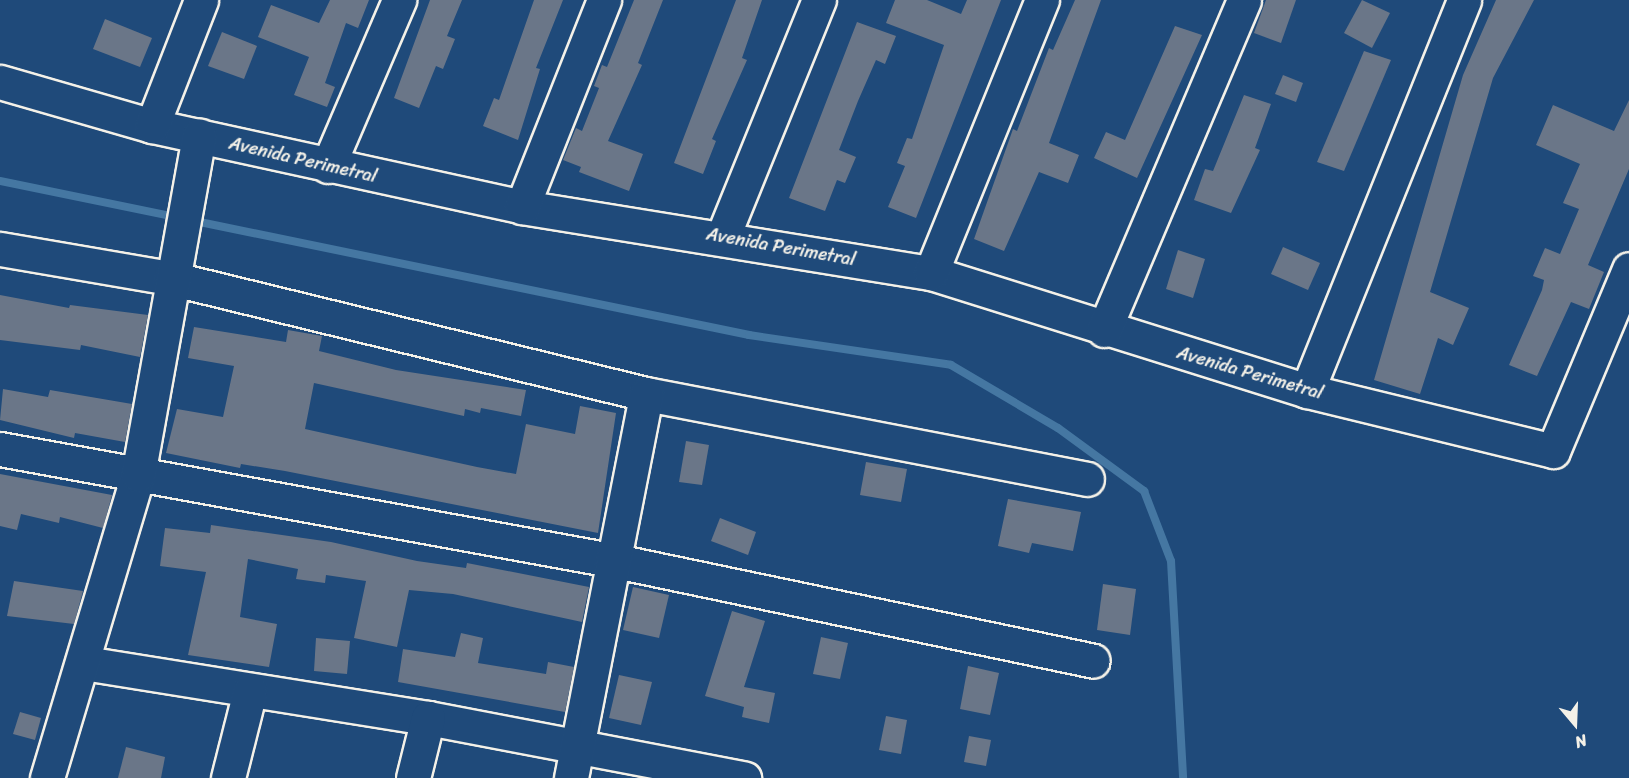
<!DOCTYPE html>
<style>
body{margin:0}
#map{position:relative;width:1629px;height:778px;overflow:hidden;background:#1f4a7a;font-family:Sriracha,sans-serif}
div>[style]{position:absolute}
.stream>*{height:8px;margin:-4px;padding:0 4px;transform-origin:4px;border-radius:4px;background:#4577a2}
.building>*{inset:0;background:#6a7688}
.roads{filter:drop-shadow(2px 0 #f4f1e8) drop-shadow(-2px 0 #f4f1e8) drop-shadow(0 2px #f4f1e8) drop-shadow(0 -2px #f4f1e8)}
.minor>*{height:33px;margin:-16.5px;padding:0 16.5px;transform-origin:16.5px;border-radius:16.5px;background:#1f4a7a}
span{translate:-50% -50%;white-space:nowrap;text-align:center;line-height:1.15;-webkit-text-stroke:4.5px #1f4a7a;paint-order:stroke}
.street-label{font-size:18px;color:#f4f1e8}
.north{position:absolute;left:1545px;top:694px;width:60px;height:60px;-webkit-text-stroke:4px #1f4a7a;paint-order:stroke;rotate:161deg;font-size:16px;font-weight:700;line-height:24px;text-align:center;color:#f4f1e8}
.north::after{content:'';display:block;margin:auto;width:21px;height:27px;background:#f4f1e8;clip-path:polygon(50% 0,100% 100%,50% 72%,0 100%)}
</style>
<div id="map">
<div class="stream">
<div style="left:0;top:181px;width:180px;rotate:11.6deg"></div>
<div style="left:190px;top:220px;width:571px;rotate:11.62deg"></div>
<div style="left:749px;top:335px;width:204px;rotate:8.4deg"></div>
<div style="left:951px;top:365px;width:124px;rotate:30.5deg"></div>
<div style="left:1058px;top:428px;width:107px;rotate:36.2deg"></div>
<div style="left:1144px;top:491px;width:75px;rotate:68.9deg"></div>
<div style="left:1171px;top:561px;width:217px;rotate:86.8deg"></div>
</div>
<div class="building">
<div style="clip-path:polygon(330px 0,369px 0,358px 28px,346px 23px,325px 83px,335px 87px,327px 107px,294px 95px,309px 57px,258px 37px,271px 5px,319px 23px)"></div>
<div style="clip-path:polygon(430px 0,462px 0,447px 36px,455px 39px,443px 69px,436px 66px,419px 108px,394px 98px)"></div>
<div style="clip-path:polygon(534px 0,563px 0,536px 68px,540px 69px,518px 140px,483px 126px,494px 98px,499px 100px)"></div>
<div style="clip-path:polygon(634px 0,663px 0,638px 63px,642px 65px,608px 141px,643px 154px,629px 191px,579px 172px,581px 167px,563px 160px,576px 128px,582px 131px,599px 88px,594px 86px,602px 65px,607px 67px)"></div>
<div style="clip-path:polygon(736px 0,762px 0,742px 58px,747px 60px,712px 139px,716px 141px,703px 174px,674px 163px)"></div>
<div style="clip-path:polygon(895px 0,927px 0,961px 14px,967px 0,1001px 0,916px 218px,888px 207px,905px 166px,897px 163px,907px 138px,912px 139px,944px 45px,886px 23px)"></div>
<div style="clip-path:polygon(1075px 0,1101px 0,1049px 143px,1079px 155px,1068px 183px,1039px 172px,1004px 251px,974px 239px,1013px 129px,1017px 131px,1049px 48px,1053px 50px)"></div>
<div style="clip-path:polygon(1266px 0,1296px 0,1281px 43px,1254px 33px)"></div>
<div style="clip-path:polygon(1362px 0,1390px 13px,1372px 48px,1344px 33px)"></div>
<div style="clip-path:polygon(1496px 0,1534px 0,1493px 78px,1430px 292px,1469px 308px,1453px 345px,1438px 338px,1420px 394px,1374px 380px,1463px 75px)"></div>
<div style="clip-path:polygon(105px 19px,152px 38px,140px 67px,93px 49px)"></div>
<div style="clip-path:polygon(857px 22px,896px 36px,885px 64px,876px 60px,858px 101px,839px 150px,856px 157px,845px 183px,837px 180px,825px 211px,789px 198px)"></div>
<div style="clip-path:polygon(1175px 26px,1202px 35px,1137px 178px,1094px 158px,1106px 132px,1125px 140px)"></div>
<div style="clip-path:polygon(222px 32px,257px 46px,244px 79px,208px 66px)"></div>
<div style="clip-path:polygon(1364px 51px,1391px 60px,1344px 171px,1317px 162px)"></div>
<div style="clip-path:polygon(1283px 75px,1303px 83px,1296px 102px,1275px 94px)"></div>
<div style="clip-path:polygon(1244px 95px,1271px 104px,1255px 148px,1260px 150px,1231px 213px,1194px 200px,1205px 169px,1213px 171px)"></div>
<div style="clip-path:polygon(1629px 100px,1629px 169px,1588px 265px,1604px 272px,1589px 309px,1571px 302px,1537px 376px,1509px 365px,1542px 290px,1544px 280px,1533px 276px,1545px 248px,1560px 254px,1579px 209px,1563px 203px,1580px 164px,1536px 145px,1553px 105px,1614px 131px)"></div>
<div style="clip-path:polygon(1283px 247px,1320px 263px,1308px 290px,1271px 274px)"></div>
<div style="clip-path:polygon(1178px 250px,1205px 259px,1193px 298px,1166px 289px)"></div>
<div style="clip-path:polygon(0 295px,69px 308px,70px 305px,148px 315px,140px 357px,81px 345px,80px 350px,0 340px)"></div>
<div style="clip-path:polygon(194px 327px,286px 342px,288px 330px,322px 336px,319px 351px,396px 370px,526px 390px,521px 416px,481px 408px,480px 413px,465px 409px,464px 416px,314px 383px,305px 429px,477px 467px,516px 474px,526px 424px,575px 434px,580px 406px,616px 413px,598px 533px,285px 471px,241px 464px,240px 468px,166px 453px,177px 409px,223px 417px,234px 366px,188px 358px)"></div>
<div style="clip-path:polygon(3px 389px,48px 397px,50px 390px,132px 404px,125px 442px,75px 433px,74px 438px,0 420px)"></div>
<div style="clip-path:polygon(686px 441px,709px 445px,702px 485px,679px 482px)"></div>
<div style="clip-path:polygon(866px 462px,907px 469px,901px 502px,860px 495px)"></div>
<div style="clip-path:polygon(0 474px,112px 495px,103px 528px,60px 517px,59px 523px,21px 514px,17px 530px,0 526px)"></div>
<div style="clip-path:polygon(1008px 499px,1081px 512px,1073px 551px,1032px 543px,1029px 553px,998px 546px)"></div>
<div style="clip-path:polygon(720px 518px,756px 532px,748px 555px,711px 541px)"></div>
<div style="clip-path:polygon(211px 525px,331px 542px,417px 561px,466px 568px,467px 563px,589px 587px,582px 622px,453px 594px,409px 590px,397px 647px,354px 638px,366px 581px,326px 575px,325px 583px,296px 579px,298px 569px,248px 559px,240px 617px,277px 624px,269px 667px,188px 655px,206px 572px,160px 566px,165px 528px,210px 533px)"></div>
<div style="clip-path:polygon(14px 581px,83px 591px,74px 624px,7px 616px)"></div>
<div style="clip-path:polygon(1103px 584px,1136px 589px,1130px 635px,1097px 630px)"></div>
<div style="clip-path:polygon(633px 587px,669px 595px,659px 638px,623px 630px)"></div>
<div style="clip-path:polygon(732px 611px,765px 621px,744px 687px,775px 693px,769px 723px,742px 717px,744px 707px,705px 696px)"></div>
<div style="clip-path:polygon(461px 633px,483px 638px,478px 663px,546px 674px,548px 662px,574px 667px,565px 712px,398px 682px,403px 649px,455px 657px)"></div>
<div style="clip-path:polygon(821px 637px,848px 643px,840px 679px,813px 674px)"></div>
<div style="clip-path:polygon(316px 638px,350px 641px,347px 674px,314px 671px)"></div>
<div style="clip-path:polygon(968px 666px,999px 673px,990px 715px,960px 709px)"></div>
<div style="clip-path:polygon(619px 675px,652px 682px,641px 725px,609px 718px)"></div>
<div style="clip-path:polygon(20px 712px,41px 718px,35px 740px,13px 734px)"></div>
<div style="clip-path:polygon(886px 716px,907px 720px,901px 754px,879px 750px)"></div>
<div style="clip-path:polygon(969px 736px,991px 740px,986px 766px,964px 762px)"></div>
<div style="clip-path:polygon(126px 747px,165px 757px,161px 778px,118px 778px)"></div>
</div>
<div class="roads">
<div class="minor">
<div style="left:0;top:82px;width:158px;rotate:16.1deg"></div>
<div style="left:152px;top:126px;width:379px;rotate:12.3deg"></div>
<div style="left:522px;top:207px;width:414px;rotate:9.2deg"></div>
<div style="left:931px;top:273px;width:394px;rotate:17.4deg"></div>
<div style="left:1307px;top:391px;width:253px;rotate:13.7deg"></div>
<div style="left:1553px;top:451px;width:197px;rotate:-67.3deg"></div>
<div style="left:152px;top:126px;width:135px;rotate:-68.7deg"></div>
<div style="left:328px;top:166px;width:181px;rotate:-66.8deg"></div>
<div style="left:522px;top:207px;width:223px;rotate:-68.4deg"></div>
<div style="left:723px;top:236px;width:255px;rotate:-67.9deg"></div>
<div style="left:0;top:249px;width:172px;rotate:9.7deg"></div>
<div style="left:170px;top:278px;width:490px;rotate:13.7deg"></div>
<div style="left:646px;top:394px;width:449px;rotate:10.9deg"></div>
<div style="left:931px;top:273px;width:295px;rotate:-67.9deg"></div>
<div style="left:1104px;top:330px;width:358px;rotate:-67deg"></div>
<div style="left:1307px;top:391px;width:421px;rotate:-68.1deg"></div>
<div style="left:0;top:449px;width:621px;rotate:10.3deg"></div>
<div style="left:611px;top:560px;width:492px;rotate:11.8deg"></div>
<div style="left:84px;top:663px;width:348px;rotate:9.1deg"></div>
<div style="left:428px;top:718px;width:322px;rotate:10.8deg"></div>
<div style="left:47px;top:778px;width:316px;rotate:-73.3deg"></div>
<div style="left:138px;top:475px;width:345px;rotate:-79.8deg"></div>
<div style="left:228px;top:778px;width:90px;rotate:-75.8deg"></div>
<div style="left:413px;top:778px;width:62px;rotate:-76deg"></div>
<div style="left:571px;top:778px;width:391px;rotate:-78.9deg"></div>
</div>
</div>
<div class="street-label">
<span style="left:303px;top:160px;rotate:13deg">Avenida Perimetral</span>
<span style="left:781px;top:247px;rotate:10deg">Avenida Perimetral</span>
<span style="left:1250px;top:373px;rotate:16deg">Avenida Perimetral</span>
</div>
<div class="north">N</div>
</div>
